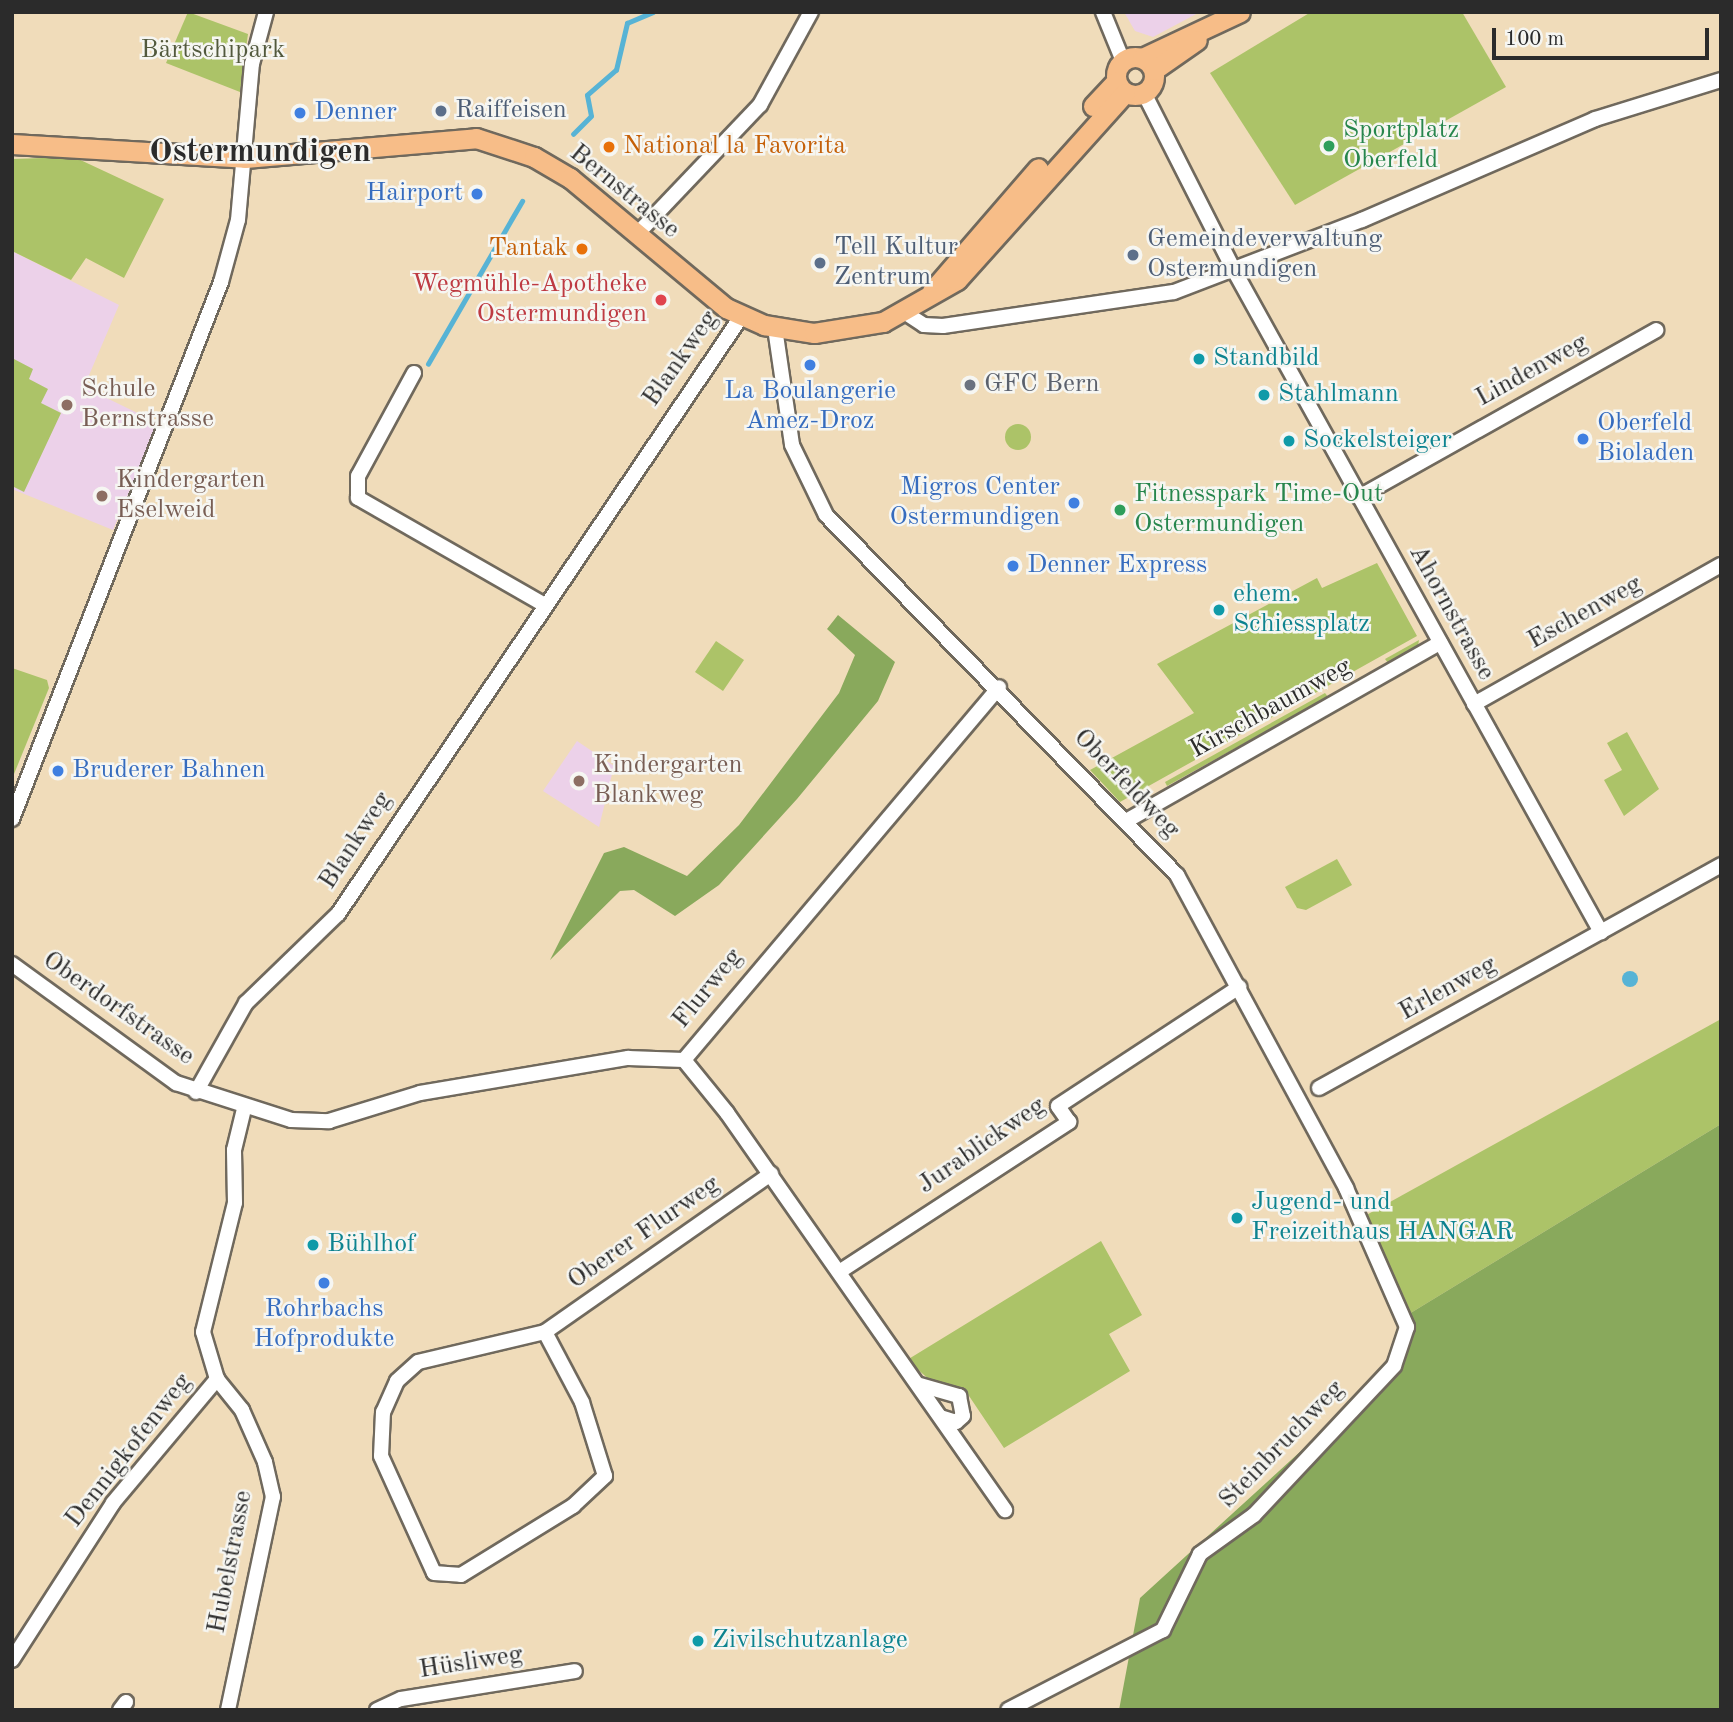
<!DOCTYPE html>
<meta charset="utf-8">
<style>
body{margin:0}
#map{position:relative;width:1733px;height:1722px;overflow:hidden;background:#f0dcba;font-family:"Old Standard TT",serif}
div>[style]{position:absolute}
.built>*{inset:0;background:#ecd1e9}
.green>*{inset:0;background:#acc368}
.round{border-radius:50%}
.forest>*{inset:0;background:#89a95c}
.water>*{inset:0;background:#57b3d5}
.stream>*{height:4.5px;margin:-2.25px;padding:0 2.25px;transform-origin:2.25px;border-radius:2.25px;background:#57b3d5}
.roads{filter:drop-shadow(2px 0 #70695d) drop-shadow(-2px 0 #70695d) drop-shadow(0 2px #70695d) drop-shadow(0 -2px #70695d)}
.minor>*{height:14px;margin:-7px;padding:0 7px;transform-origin:7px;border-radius:7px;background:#fff}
.major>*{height:19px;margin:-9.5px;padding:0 9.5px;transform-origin:9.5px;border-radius:9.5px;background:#f7bd88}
.major>.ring{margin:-9.5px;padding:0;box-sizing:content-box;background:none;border:19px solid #f7bd88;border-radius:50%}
.dots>*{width:19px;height:19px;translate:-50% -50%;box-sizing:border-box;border:4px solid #f6f6f2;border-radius:50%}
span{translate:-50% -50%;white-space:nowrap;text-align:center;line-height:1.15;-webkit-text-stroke:5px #f6f6f2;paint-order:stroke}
.park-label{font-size:26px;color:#52593d}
.service-label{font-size:26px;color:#4e5e75}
.left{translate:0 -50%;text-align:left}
.shop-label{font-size:26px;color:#366cbe}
.right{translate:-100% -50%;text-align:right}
.leisure-label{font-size:26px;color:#27864d}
.food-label{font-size:26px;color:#c56008}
.street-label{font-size:26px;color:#2b2b2b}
.health-label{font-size:26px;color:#be3a42}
.culture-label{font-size:26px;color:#0d838f}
.worship-label{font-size:26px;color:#5b616d}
.education-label{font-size:26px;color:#785e54}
.district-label{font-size:33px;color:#2b2b2b;font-weight:700}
.frame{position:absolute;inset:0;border:14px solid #2b2b2b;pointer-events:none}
.scale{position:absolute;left:1492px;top:28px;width:217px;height:32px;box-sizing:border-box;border:4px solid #2b2b2b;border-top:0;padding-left:9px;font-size:21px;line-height:24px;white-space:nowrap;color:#2b2b2b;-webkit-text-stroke:5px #f6f6f2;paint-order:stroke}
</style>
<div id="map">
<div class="built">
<div style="clip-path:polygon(1124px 12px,1200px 12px,1153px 37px,1135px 31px)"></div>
<div style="clip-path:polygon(12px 251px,119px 305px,84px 387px,158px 423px,113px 530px,12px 489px)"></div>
<div style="clip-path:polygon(577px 741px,614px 766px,599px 827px,543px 791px)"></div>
</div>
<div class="green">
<div style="clip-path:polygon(188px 12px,248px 34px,240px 92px,166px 63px)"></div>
<div style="clip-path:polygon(1311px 12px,1462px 12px,1506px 87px,1295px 205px,1210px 73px)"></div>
<div style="clip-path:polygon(74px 157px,164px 199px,124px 278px,86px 258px,71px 280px,12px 251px,12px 159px)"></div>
<div style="clip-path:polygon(12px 358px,33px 369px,29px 379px,48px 389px,41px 403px,61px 413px,24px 492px,12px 486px)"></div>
<div class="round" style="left:1005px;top:424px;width:26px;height:26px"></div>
<div style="clip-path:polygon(1377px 563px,1417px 636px,1120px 802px,1090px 770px,1194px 713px,1157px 664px,1317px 578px,1322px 588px)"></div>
<div style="clip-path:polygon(1419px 640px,1418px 646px,1388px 663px,1385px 659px)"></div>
<div style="clip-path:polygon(716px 641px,744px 660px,723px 691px,695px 672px)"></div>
<div style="clip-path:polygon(12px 668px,47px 680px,49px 688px,12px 779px)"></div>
<div style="clip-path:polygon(1325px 693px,1328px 697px,1167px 786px,1165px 782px)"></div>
<div style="clip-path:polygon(1627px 732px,1659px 789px,1624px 816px,1604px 780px,1622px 770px,1607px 743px)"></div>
<div style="clip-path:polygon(1337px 859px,1352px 885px,1306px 910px,1297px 908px,1285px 887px)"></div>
<div style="clip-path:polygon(1721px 1019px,1721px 1124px,1404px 1317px,1361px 1218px)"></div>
<div style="clip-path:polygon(1101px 1241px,1142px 1315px,1109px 1334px,1130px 1371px,1004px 1448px,965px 1390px,932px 1382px,907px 1360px)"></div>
</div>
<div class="forest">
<div style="clip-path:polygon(838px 615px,895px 662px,878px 701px,797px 799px,719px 885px,675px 916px,634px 890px,620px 891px,550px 960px,604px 853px,624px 847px,687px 876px,739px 825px,839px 693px,855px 655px,827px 629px)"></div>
<div style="clip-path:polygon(1721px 1124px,1721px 1710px,1119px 1710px,1140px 1598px,1394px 1366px,1404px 1317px)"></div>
</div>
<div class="water">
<div class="round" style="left:1622px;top:971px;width:16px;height:16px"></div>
</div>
<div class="stream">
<div style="left:573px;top:134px;width:25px;rotate:-45deg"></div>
<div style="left:591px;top:116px;width:21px;rotate:-101deg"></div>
<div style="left:587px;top:95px;width:38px;rotate:-41deg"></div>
<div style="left:616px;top:70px;width:48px;rotate:-76.8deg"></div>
<div style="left:627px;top:23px;width:28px;rotate:-23deg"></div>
<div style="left:428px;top:364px;width:188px;rotate:-60deg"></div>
</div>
<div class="roads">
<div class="minor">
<div style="left:1103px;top:12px;width:53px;rotate:67.8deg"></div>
<div style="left:1144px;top:93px;width:201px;rotate:63.1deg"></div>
<div style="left:1235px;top:272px;width:755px;rotate:60.99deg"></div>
<div style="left:638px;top:233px;width:177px;rotate:-46.4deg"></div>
<div style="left:760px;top:105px;width:106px;rotate:-61.3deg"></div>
<div style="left:904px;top:312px;width:24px;rotate:33deg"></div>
<div style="left:924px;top:325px;width:19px;rotate:3deg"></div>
<div style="left:943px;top:326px;width:233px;rotate:-8.4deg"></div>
<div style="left:1174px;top:292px;width:201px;rotate:-21deg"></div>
<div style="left:1362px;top:220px;width:254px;rotate:-23.4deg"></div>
<div style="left:1595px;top:119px;width:132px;rotate:-17.2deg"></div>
<div style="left:775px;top:328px;width:118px;rotate:81.7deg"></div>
<div style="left:792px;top:445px;width:78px;rotate:64.1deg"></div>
<div style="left:826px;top:515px;width:503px;rotate:45.73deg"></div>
<div style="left:1177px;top:875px;width:356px;rotate:61.6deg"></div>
<div style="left:1346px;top:1188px;width:152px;rotate:66.3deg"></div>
<div style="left:1407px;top:1327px;width:41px;rotate:108.4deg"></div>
<div style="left:1394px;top:1366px;width:204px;rotate:133.2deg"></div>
<div style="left:1254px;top:1515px;width:67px;rotate:144.2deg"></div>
<div style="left:1200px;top:1554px;width:85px;rotate:116deg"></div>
<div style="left:1163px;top:1630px;width:174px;rotate:152.7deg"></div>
<div style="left:414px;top:373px;width:117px;rotate:118.5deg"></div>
<div style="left:358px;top:476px;width:22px;rotate:90deg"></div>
<div style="left:358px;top:498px;width:215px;rotate:29.8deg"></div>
<div style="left:1359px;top:497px;width:341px;rotate:-29.3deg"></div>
<div style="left:1474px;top:704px;width:283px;rotate:-29.4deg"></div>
<div style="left:12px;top:819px;width:576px;rotate:-68.73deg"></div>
<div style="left:221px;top:282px;width:64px;rotate:-74.7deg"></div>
<div style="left:238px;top:220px;width:157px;rotate:-84.9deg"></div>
<div style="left:252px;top:64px;width:54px;rotate:-74.9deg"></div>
<div style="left:1128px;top:820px;width:359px;rotate:-29.6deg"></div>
<div style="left:12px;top:964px;width:203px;rotate:36deg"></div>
<div style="left:176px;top:1083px;width:121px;rotate:17.8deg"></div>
<div style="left:291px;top:1120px;width:38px;rotate:2deg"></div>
<div style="left:329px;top:1121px;width:95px;rotate:-17.1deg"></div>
<div style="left:420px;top:1093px;width:211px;rotate:-9.6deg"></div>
<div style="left:628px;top:1058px;width:56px;rotate:2deg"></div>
<div style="left:684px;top:1060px;width:68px;rotate:50.9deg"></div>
<div style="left:727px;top:1113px;width:485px;rotate:55deg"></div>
<div style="left:684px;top:1060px;width:488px;rotate:-49.8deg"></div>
<div style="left:1319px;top:1088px;width:460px;rotate:-29deg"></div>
<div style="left:196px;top:1092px;width:102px;rotate:-60.7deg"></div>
<div style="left:246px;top:1003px;width:128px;rotate:-44.1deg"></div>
<div style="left:338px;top:914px;width:720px;rotate:-55.98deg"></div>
<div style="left:839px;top:1272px;width:275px;rotate:-33.1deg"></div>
<div style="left:1069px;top:1122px;width:19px;rotate:-125deg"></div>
<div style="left:1058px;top:1106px;width:217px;rotate:-33.3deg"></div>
<div style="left:545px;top:1332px;width:130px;rotate:166.7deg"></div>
<div style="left:418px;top:1362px;width:28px;rotate:138deg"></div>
<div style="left:397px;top:1381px;width:34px;rotate:114deg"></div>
<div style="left:383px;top:1412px;width:44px;rotate:92.6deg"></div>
<div style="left:381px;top:1456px;width:128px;rotate:65.6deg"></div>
<div style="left:434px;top:1573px;width:27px;rotate:4deg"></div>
<div style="left:461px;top:1575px;width:132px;rotate:-31.6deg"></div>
<div style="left:573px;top:1506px;width:44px;rotate:-43.2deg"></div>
<div style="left:605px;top:1476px;width:77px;rotate:-107.3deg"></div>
<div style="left:582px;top:1402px;width:79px;rotate:-117.9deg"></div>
<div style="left:545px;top:1332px;width:276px;rotate:-35deg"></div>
<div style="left:920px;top:1385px;width:41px;rotate:15.8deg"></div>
<div style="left:959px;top:1396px;width:20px;rotate:79deg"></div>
<div style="left:963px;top:1416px;width:9px;rotate:139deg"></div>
<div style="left:956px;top:1422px;width:16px;rotate:-162deg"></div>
<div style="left:12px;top:1660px;width:187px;rotate:-57.2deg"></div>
<div style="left:113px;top:1503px;width:162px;rotate:-50deg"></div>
<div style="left:120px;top:1710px;width:10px;rotate:-53deg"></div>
<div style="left:228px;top:1710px;width:218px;rotate:-78.1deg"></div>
<div style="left:273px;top:1497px;width:36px;rotate:-103deg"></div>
<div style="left:265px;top:1462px;width:57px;rotate:-113.9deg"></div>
<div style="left:242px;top:1410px;width:40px;rotate:-129deg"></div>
<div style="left:217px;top:1379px;width:49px;rotate:-106.6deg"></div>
<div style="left:203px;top:1332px;width:133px;rotate:-76.1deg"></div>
<div style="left:235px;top:1203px;width:53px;rotate:-91.1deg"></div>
<div style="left:234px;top:1150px;width:42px;rotate:-76.3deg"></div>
<div style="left:377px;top:1710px;width:26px;rotate:-25deg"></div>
<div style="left:401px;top:1699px;width:176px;rotate:-9.1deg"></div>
</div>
<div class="major">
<div class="ring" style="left:1116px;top:57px;width:19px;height:19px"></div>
<div style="left:1142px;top:58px;width:108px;rotate:-25.1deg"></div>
<div style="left:1154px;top:70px;width:52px;rotate:-34.9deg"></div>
<div style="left:1093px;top:106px;width:34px;rotate:-47deg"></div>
<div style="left:12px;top:144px;width:233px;rotate:3.4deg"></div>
<div style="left:245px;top:158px;width:232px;rotate:-4.9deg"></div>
<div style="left:476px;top:138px;width:61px;rotate:18.1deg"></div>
<div style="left:534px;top:157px;width:42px;rotate:30.3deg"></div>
<div style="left:570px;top:178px;width:203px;rotate:39.8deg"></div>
<div style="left:726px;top:308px;width:42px;rotate:24.1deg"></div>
<div style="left:764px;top:325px;width:51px;rotate:9.1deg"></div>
<div style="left:814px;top:333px;width:70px;rotate:-9.1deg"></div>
<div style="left:883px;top:322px;width:85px;rotate:-29.6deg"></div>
<div style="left:957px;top:280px;width:251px;rotate:-48.1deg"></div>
<div style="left:932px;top:291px;width:162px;rotate:-49.2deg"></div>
</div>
</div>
<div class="dots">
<div style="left:441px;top:111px;background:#5c6f8a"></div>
<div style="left:300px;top:113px;background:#3f7fe0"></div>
<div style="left:1329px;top:146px;background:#2e9e5b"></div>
<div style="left:609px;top:147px;background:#e8710a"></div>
<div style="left:477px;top:194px;background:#3f7fe0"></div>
<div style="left:582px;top:249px;background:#e8710a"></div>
<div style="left:1133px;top:255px;background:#5c6f8a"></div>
<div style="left:820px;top:263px;background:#5c6f8a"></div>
<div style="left:661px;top:300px;background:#e0444e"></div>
<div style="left:1199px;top:359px;background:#0f9aa8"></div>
<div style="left:810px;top:365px;background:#3f7fe0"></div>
<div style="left:970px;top:385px;background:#6b7280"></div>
<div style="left:1264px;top:395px;background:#0f9aa8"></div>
<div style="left:67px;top:405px;background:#8d6e63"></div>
<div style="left:1583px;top:439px;background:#3f7fe0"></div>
<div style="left:1289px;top:441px;background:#0f9aa8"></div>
<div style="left:102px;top:496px;background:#8d6e63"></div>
<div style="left:1074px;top:503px;background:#3f7fe0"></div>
<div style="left:1120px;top:510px;background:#2e9e5b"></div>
<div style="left:1013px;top:566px;background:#3f7fe0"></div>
<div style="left:1219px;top:610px;background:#0f9aa8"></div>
<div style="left:58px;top:771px;background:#3f7fe0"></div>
<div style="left:579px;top:781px;background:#8d6e63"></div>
<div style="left:1237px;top:1218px;background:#0f9aa8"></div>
<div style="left:313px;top:1245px;background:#0f9aa8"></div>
<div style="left:324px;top:1283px;background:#3f7fe0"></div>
<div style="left:698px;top:1641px;background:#0f9aa8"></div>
</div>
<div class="park-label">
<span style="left:213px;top:51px">Bärtschipark</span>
</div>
<div class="service-label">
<span class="left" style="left:455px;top:111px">Raiffeisen</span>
<span class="left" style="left:1147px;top:255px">Gemeindeverwaltung<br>Ostermundigen</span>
<span class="left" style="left:834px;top:263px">Tell Kultur<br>Zentrum</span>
</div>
<div class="shop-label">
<span class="left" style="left:314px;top:113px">Denner</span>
<span class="right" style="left:463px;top:194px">Hairport</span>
<span style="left:810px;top:407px">La Boulangerie<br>Amez-Droz</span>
<span class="left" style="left:1597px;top:439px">Oberfeld<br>Bioladen</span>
<span class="right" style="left:1060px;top:503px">Migros Center<br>Ostermundigen</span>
<span class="left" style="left:1027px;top:566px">Denner Express</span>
<span class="left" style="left:72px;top:771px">Bruderer Bahnen</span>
<span style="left:324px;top:1325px">Rohrbachs<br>Hofprodukte</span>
</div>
<div class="leisure-label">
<span class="left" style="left:1343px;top:146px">Sportplatz<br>Oberfeld</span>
<span class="left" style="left:1134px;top:510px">Fitnesspark Time-Out<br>Ostermundigen</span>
</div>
<div class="food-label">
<span class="left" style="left:623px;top:147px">National la Favorita</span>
<span class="right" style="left:568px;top:249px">Tantak</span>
</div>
<div class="street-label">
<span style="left:624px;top:192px;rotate:39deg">Bernstrasse</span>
<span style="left:681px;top:359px;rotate:-55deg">Blankweg</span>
<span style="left:1532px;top:371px;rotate:-29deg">Lindenweg</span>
<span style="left:1451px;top:613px;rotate:61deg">Ahornstrasse</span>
<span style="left:1585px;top:613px;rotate:-29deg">Eschenweg</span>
<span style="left:1271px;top:709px;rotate:-29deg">Kirschbaumweg</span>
<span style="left:1126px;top:784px;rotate:46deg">Oberfeldweg</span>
<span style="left:356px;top:841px;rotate:-57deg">Blankweg</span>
<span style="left:708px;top:989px;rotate:-51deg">Flurweg</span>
<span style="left:1448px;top:989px;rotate:-29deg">Erlenweg</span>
<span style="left:118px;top:1009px;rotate:35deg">Oberdorfstrasse</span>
<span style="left:982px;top:1146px;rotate:-35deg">Jurablickweg</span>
<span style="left:644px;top:1233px;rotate:-35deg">Oberer Flurweg</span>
<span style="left:1282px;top:1445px;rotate:-46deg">Steinbruchweg</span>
<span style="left:129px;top:1451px;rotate:-52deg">Dennigkofenweg</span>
<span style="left:231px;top:1562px;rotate:-79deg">Hubelstrasse</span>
<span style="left:471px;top:1663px;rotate:-9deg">Hüsliweg</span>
</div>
<div class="health-label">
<span class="right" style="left:647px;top:300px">Wegmühle-Apotheke<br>Ostermundigen</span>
</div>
<div class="culture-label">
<span class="left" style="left:1213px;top:359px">Standbild</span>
<span class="left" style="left:1278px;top:395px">Stahlmann</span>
<span class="left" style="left:1303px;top:441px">Sockelsteiger</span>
<span class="left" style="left:1233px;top:610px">ehem.<br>Schiessplatz</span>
<span class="left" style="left:1251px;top:1218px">Jugend- und<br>Freizeithaus HANGAR</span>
<span class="left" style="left:327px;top:1245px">Bühlhof</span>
<span class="left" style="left:712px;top:1641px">Zivilschutzanlage</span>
</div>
<div class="worship-label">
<span class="left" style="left:984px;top:385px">GFC Bern</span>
</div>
<div class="education-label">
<span class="left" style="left:81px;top:405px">Schule<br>Bernstrasse</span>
<span class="left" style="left:116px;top:496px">Kindergarten<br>Eselweid</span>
<span class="left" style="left:593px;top:781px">Kindergarten<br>Blankweg</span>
</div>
<div class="district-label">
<span style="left:260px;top:153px">Ostermundigen</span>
</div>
<div class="frame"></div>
<div class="scale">100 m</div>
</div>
